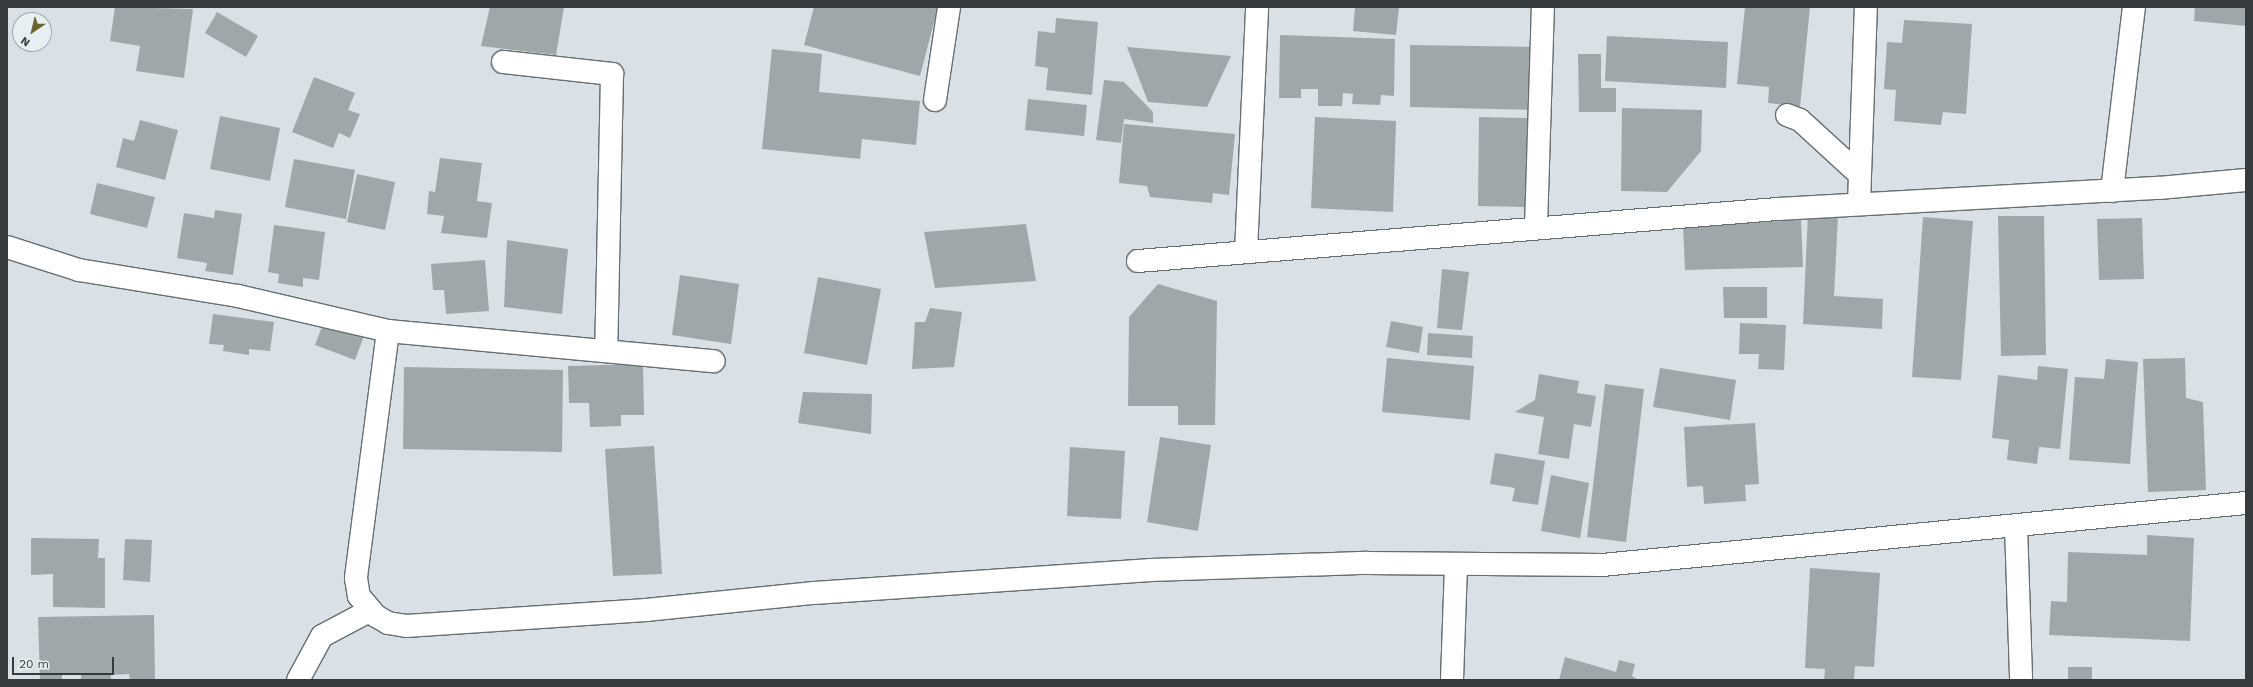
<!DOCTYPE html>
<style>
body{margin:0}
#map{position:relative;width:2253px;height:687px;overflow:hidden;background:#dae1e6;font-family:"Work Sans",sans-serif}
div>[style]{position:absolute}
.building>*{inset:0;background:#a0a7ab}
.roads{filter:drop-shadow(1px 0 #676e72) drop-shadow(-1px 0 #676e72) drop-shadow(0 1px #676e72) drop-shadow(0 -1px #676e72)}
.minor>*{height:22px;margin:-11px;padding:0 11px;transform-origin:11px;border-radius:11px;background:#fff}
span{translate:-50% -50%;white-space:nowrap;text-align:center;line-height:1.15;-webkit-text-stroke:3px #e7eff3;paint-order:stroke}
.frame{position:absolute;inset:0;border:8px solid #383b3d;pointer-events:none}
.north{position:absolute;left:12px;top:12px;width:40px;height:40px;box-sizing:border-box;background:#e7eff3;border:1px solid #a1a7aa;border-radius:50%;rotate:215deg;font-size:11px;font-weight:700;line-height:16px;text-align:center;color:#383b3d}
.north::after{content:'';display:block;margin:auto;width:14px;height:18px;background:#6d632f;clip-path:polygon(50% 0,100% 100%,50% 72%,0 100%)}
.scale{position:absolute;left:12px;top:657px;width:102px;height:18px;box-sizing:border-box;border:2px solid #383b3d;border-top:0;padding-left:5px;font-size:12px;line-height:14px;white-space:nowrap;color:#383b3d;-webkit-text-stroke:3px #e7eff3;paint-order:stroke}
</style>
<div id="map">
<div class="building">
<div style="clip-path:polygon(115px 7px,193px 9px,184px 78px,136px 71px,140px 46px,110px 41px)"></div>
<div style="clip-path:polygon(490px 7px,564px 7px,556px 55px,481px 46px)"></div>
<div style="clip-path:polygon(814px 7px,938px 7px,920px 76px,804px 45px)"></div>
<div style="clip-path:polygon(1355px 7px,1399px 7px,1396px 35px,1353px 31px)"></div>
<div style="clip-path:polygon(1745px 7px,1810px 7px,1800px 107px,1768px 103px,1769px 87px,1737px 84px)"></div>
<div style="clip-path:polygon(2195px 7px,2246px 7px,2246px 26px,2194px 21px)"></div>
<div style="clip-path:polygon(217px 12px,258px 36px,246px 57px,205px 33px)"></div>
<div style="clip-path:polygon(1056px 18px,1098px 22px,1092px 95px,1046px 90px,1048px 68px,1035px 66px,1038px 31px,1055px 33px)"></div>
<div style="clip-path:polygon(1904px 20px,1972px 24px,1966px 114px,1943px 112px,1941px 125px,1894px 121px,1896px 90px,1884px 89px,1887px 42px,1902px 43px)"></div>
<div style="clip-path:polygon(1280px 35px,1395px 39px,1394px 96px,1381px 95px,1380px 105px,1352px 104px,1353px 94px,1343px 93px,1342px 106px,1318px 106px,1318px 89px,1301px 89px,1301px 98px,1279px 98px)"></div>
<div style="clip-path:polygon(1607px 36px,1728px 42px,1726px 88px,1605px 81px)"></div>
<div style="clip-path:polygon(1410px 45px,1535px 47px,1535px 110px,1410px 107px)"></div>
<div style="clip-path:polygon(1127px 47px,1231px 56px,1207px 107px,1148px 102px)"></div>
<div style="clip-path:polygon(772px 49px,822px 54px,819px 92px,920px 101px,916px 145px,862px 139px,860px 159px,762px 149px)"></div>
<div style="clip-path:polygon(1578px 54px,1601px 54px,1601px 88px,1616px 88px,1616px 112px,1579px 112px)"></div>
<div style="clip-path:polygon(314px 77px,355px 93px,348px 110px,360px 114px,350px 138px,339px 133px,333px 148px,292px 132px)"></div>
<div style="clip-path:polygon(1104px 80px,1124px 82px,1153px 112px,1153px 123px,1124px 119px,1121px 143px,1096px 140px)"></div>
<div style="clip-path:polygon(1028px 99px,1087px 105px,1084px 136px,1025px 130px)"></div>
<div style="clip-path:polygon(1622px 108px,1702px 110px,1701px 151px,1667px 192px,1621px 191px)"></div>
<div style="clip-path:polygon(220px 116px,280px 128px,270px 181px,210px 169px)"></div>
<div style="clip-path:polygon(1315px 117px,1396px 121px,1393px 212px,1311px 208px)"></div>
<div style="clip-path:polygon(1479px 117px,1530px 118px,1530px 207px,1478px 206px)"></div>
<div style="clip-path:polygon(140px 120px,178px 130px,165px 180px,116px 167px,123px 138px,134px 141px)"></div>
<div style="clip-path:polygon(1124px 124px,1235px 134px,1229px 195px,1213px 193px,1212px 203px,1150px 197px,1147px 186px,1119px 183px)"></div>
<div style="clip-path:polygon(440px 158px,482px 163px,477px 201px,492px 203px,487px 238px,441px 233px,444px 216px,427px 214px,429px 191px,435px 192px)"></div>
<div style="clip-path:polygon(294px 159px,355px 170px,346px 219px,285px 207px)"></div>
<div style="clip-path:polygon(357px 174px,395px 182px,385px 230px,347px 222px)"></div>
<div style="clip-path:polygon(97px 183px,155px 197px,147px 228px,90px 214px)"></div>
<div style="clip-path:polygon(215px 210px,242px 214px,233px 275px,205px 271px,207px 263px,177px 258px,184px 213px,214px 218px)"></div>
<div style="clip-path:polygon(1808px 213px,1838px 215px,1834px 296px,1883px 299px,1882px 329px,1803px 324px)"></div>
<div style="clip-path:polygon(1998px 216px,2044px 216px,2046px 355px,2001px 356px)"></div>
<div style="clip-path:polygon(1923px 217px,1973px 221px,1961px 380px,1912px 377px)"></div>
<div style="clip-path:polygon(2142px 218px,2144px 279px,2099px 280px,2097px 219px)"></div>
<div style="clip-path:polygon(1801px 220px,1803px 267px,1685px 270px,1683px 225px)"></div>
<div style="clip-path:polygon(1026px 224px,1036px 281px,935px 288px,924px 232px)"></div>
<div style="clip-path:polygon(274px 225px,325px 232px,319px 280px,303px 278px,303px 287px,278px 283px,279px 274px,268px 272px)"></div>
<div style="clip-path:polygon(507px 240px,568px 249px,562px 314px,504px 307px)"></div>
<div style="clip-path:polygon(485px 260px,489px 311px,446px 314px,444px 290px,433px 290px,431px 264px)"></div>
<div style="clip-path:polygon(1442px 269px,1469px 272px,1462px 330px,1437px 328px)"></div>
<div style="clip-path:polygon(680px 275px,739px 284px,731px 344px,672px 335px)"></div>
<div style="clip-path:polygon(818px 277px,881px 289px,867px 365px,804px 353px)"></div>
<div style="clip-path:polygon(1158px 284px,1217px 301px,1215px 425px,1178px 425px,1178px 406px,1128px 406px,1129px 317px)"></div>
<div style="clip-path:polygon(1723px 287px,1767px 287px,1767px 318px,1724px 318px)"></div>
<div style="clip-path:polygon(930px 308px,962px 312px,954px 367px,912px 369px,915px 322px,925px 322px)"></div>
<div style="clip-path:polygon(213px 314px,274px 322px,270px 351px,249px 349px,249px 355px,223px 351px,224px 345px,209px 344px)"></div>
<div style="clip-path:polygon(324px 321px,364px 336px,355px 360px,315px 345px)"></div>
<div style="clip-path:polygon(1391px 321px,1423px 327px,1419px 353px,1386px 347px)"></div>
<div style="clip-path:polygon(1740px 323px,1786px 325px,1784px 370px,1758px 369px,1759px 354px,1739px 354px)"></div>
<div style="clip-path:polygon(1428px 333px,1473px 336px,1472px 358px,1427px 355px)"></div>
<div style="clip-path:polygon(1387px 358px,1474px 366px,1470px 420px,1382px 412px)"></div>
<div style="clip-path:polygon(2185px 358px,2186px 398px,2203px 402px,2206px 490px,2148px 492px,2143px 359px)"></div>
<div style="clip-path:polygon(2106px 359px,2138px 362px,2130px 464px,2069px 460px,2075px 377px,2104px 379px)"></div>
<div style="clip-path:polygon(643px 364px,644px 415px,621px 415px,621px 426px,590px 427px,589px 403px,569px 403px,568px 366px)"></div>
<div style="clip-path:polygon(2038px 366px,2068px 369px,2060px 449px,2039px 447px,2037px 464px,2007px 460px,2009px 440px,1992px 438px,1998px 375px,2037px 380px)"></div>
<div style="clip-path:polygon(404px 367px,563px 370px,562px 452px,403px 449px)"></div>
<div style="clip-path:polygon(1660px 368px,1736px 380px,1730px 420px,1653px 407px)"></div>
<div style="clip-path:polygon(1539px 374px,1579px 381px,1577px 393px,1596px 396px,1591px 427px,1574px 424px,1569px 459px,1538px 454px,1544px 417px,1515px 412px,1535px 400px)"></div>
<div style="clip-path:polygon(1605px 384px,1644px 389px,1626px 542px,1587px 537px)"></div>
<div style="clip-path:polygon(803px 392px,872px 394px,871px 434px,798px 423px)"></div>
<div style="clip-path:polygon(1755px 423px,1759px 484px,1745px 485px,1746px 501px,1704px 504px,1703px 486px,1687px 487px,1684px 427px)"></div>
<div style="clip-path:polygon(1160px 437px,1211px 445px,1198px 531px,1147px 522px)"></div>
<div style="clip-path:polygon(654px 446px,662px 574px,613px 576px,605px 449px)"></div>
<div style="clip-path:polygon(1070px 447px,1125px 451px,1121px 519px,1067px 516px)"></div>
<div style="clip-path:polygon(1495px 453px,1545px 461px,1538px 505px,1512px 501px,1515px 488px,1490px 484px)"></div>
<div style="clip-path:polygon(1551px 475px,1589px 483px,1580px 538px,1541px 531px)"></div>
<div style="clip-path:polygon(2147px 535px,2194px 538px,2190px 641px,2049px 635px,2051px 601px,2067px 602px,2068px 552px,2147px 555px)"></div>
<div style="clip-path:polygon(31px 538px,99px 539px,98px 558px,105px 558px,105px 608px,53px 607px,53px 574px,31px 575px)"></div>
<div style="clip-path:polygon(125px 539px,152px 540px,150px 582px,123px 580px)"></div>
<div style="clip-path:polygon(1810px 568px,1880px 573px,1874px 667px,1855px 666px,1854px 680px,1824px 680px,1825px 669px,1805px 668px)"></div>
<div style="clip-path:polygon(154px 615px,155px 680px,130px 680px,129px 674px,111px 675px,111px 680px,81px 680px,81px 675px,62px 675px,62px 680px,40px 680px,38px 617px)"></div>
<div style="clip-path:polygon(1565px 657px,1616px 672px,1619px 660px,1635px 664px,1632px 676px,1639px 680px,1559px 680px)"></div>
<div style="clip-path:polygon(2068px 667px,2092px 667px,2092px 680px,2068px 680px)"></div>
</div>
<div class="roads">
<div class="minor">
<div style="left:503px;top:62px;width:110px;rotate:6.3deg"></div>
<div style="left:612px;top:74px;width:277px;rotate:91.2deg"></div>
<div style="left:935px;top:100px;width:94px;rotate:-81.4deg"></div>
<div style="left:1787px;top:115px;width:14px;rotate:21deg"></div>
<div style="left:1800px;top:120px;width:81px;rotate:42.5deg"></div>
<div style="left:2112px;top:191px;width:185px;rotate:-83.2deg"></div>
<div style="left:1859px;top:204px;width:197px;rotate:-88deg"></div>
<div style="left:1536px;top:227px;width:220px;rotate:-88.2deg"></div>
<div style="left:7px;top:247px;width:76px;rotate:17.7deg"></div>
<div style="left:79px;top:270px;width:161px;rotate:9.3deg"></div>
<div style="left:238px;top:296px;width:154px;rotate:13.1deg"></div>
<div style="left:388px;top:331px;width:327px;rotate:5.3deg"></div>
<div style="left:1246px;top:252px;width:245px;rotate:-87.4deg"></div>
<div style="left:1138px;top:261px;width:642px;rotate:-4.65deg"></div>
<div style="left:1778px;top:209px;width:382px;rotate:-3.2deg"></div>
<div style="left:2159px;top:188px;width:87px;rotate:-5.3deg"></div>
<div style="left:388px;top:331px;width:249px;rotate:97.4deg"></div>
<div style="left:356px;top:578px;width:18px;rotate:81deg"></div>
<div style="left:359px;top:596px;width:26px;rotate:50deg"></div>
<div style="left:376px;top:616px;width:14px;rotate:30deg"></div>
<div style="left:388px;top:623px;width:18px;rotate:9deg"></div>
<div style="left:406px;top:626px;width:241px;rotate:-3.8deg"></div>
<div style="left:646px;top:610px;width:169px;rotate:-5.8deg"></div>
<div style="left:814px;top:593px;width:338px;rotate:-3.9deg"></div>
<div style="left:1151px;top:570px;width:216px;rotate:-1.9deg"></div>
<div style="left:1367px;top:563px;width:235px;rotate:0.5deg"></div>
<div style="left:1602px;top:565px;width:647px;rotate:-5.5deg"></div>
<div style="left:2016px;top:526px;width:154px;rotate:88.1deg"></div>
<div style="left:298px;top:680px;width:50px;rotate:-61.4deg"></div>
<div style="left:322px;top:636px;width:55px;rotate:-28deg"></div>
<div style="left:1452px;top:680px;width:116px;rotate:-88deg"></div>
</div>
</div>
<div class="frame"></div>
<div class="north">N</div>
<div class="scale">20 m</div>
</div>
